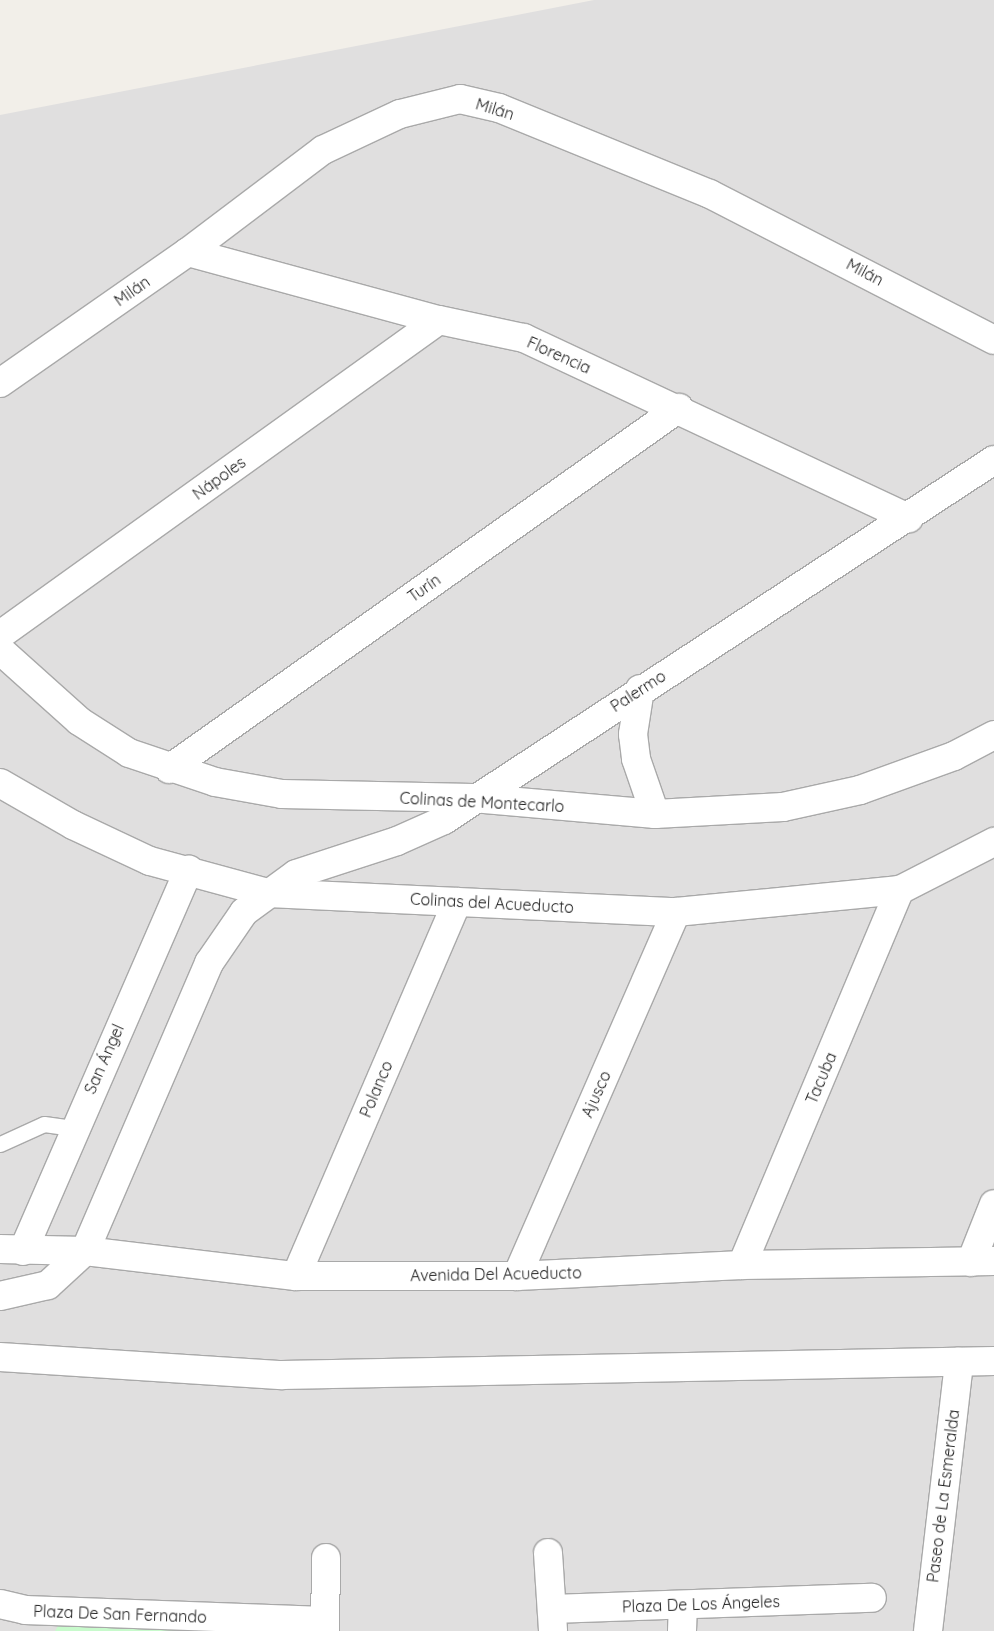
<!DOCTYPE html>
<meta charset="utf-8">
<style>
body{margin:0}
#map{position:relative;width:994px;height:1631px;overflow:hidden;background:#f2efe9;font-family:Quicksand,sans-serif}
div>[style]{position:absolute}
.residential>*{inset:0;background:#e0dfdf}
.park>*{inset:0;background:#c8facc}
.roads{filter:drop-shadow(1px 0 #a9a9a9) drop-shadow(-1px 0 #a9a9a9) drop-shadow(0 1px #a9a9a9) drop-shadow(0 -1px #a9a9a9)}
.service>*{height:15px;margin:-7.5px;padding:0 7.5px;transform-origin:7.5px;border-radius:7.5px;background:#fff}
.minor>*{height:28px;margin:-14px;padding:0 14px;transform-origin:14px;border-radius:14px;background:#fff}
.tertiary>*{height:28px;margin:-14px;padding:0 14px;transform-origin:14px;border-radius:14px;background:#fff}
span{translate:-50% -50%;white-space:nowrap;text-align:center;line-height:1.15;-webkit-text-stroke:4.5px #fff;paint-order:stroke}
.street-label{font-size:16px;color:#222}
</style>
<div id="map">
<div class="residential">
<div style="clip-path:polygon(594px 0,994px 0,994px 1631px,0 1631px,0 115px)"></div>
</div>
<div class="park">
<div style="clip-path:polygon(61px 1621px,320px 1631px,55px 1631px)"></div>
</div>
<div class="roads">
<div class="service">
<div style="left:0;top:1144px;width:48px;rotate:-24.4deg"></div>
<div style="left:44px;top:1124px;width:29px;rotate:8deg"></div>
</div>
<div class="minor">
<div style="left:188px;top:252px;width:260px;rotate:15.2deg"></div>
<div style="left:439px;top:320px;width:87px;rotate:12deg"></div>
<div style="left:524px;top:338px;width:425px;rotate:25.1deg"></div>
<div style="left:0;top:383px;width:229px;rotate:-34.9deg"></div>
<div style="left:188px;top:252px;width:169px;rotate:-37.1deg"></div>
<div style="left:323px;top:150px;width:85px;rotate:-25.1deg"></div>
<div style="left:400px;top:114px;width:62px;rotate:-14deg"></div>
<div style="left:460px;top:99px;width:40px;rotate:13deg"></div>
<div style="left:499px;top:108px;width:228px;rotate:22.2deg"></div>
<div style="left:710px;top:194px;width:319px;rotate:27.2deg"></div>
<div style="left:0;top:635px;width:540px;rotate:-35.66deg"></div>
<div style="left:0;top:650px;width:106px;rotate:41.9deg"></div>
<div style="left:79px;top:721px;width:59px;rotate:32.6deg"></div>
<div style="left:129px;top:753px;width:91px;rotate:18.6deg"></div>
<div style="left:215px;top:782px;width:68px;rotate:10.2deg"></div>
<div style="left:282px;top:794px;width:191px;rotate:1.2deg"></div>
<div style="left:473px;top:798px;width:183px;rotate:5deg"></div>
<div style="left:655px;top:814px;width:128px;rotate:-3.1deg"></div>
<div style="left:783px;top:807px;width:79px;rotate:-12.4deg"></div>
<div style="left:860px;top:790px;width:100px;rotate:-19.9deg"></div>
<div style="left:954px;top:756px;width:45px;rotate:-27.7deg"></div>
<div style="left:640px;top:689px;width:46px;rotate:98.8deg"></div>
<div style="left:633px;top:734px;width:25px;rotate:83deg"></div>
<div style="left:636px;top:759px;width:58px;rotate:70.9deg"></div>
<div style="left:169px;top:769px;width:625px;rotate:-35.29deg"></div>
<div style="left:0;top:783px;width:84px;rotate:29.9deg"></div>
<div style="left:73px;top:825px;width:85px;rotate:25.1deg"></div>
<div style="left:150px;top:861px;width:122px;rotate:15.2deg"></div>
<div style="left:268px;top:893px;width:408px;rotate:2.7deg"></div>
<div style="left:676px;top:912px;width:225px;rotate:-5.6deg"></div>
<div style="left:900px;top:890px;width:106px;rotate:-27.1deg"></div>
<div style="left:23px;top:1251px;width:416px;rotate:-66.5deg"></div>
<div style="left:85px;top:1251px;width:314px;rotate:-66.7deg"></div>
<div style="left:209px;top:963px;width:62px;rotate:-55.5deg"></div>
<div style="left:244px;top:912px;width:64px;rotate:-36.2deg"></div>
<div style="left:296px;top:874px;width:106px;rotate:-18.1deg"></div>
<div style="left:397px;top:841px;width:51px;rotate:-24.1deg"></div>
<div style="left:444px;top:820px;width:657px;rotate:-33.21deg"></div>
<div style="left:971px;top:1262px;width:62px;rotate:-68.4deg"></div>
<div style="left:742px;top:1265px;width:407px;rotate:-67.2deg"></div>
<div style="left:296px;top:1276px;width:407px;rotate:-66.7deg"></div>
<div style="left:517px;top:1276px;width:397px;rotate:-66.4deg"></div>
<div style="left:548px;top:1553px;width:78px;rotate:86.3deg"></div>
<div style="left:0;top:1604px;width:26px;rotate:13deg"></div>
<div style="left:25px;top:1610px;width:300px;rotate:2.1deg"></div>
<div style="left:552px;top:1609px;width:320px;rotate:-2deg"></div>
<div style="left:325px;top:1631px;width:73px;rotate:-89.2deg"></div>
<div style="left:682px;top:1631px;width:25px;rotate:-88deg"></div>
<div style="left:928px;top:1631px;width:271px;rotate:-83.4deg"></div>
</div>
<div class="tertiary">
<div style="left:0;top:1249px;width:85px;rotate:1.3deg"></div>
<div style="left:85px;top:1251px;width:212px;rotate:6.8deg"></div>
<div style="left:296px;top:1276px;width:221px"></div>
<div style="left:517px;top:1276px;width:225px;rotate:-2.8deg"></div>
<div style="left:742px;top:1265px;width:252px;rotate:-0.9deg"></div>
<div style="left:0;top:1296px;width:49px;rotate:-12.9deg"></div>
<div style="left:48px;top:1285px;width:50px;rotate:-42.6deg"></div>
<div style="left:0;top:1357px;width:283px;rotate:3.7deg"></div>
<div style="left:282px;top:1375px;width:712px;rotate:-1.13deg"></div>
</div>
</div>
<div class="street-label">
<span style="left:495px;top:109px;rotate:17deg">Milán</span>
<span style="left:865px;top:272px;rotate:28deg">Milán</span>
<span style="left:132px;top:291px;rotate:-35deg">Milán</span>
<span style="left:559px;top:355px;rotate:24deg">Florencia</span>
<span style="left:219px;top:478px;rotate:-36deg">Nápoles</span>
<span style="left:424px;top:588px;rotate:-35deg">Turín</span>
<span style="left:638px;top:691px;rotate:-33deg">Palermo</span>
<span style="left:482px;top:802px;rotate:3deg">Colinas de Montecarlo</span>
<span style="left:492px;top:903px;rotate:3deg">Colinas del Acueducto</span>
<span style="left:104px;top:1059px;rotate:-66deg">San Ángel</span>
<span style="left:821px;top:1078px;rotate:-67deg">Tacuba</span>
<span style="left:376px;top:1089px;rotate:-67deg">Polanco</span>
<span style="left:596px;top:1094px;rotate:-66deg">Ajusco</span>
<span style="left:496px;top:1274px;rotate:-1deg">Avenida Del Acueducto</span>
<span style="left:943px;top:1496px;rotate:-83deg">Paseo de La Esmeralda</span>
<span style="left:701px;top:1604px;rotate:-2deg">Plaza De Los Ángeles</span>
<span style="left:120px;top:1614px;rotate:2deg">Plaza De San Fernando</span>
</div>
</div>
